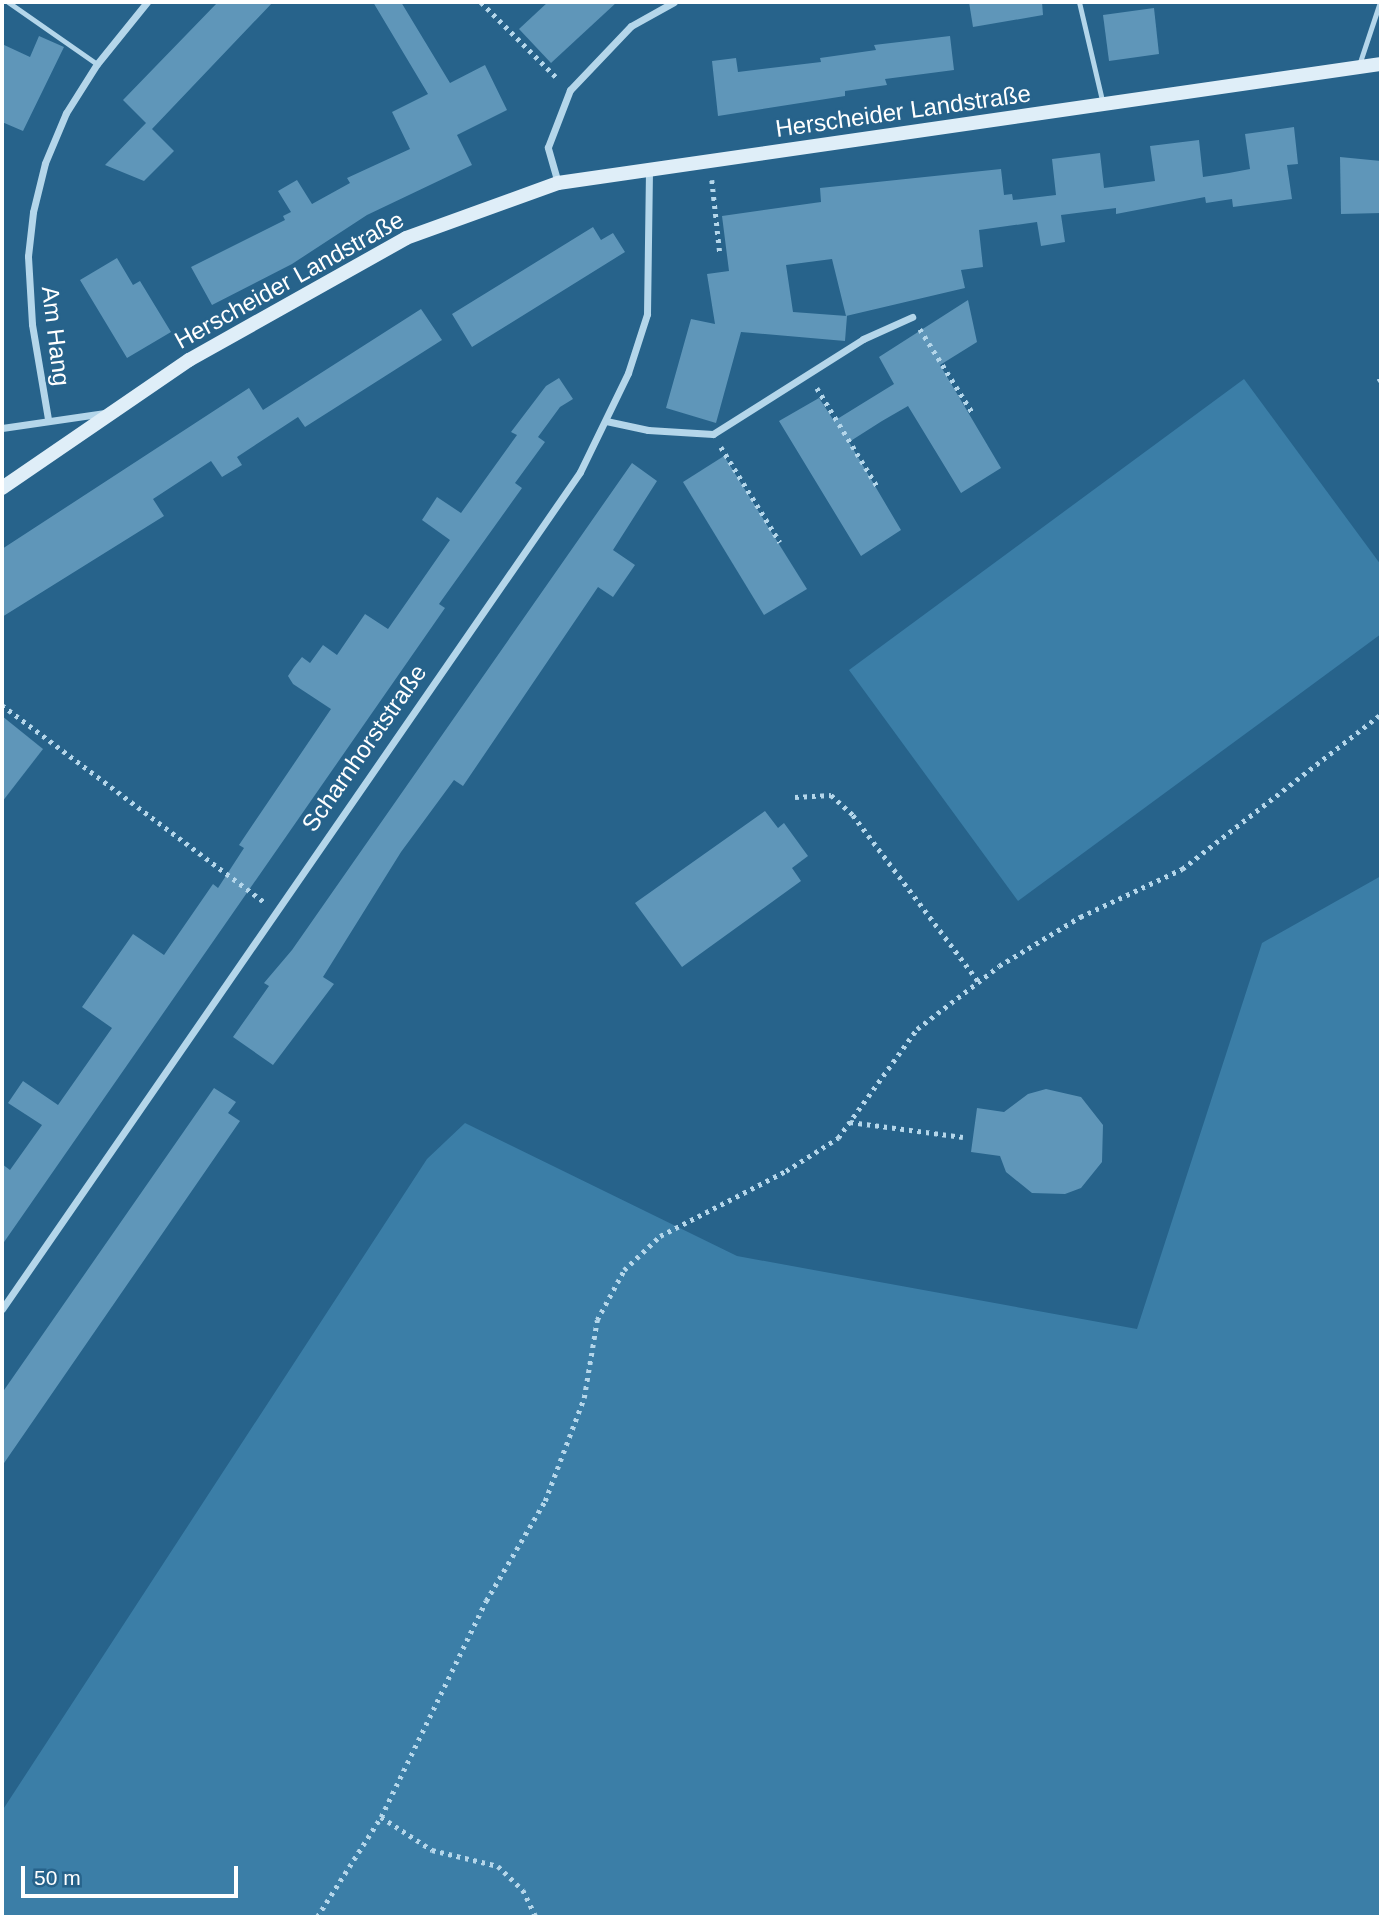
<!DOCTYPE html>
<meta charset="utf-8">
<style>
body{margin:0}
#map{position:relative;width:1383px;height:1919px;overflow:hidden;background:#27638b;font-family:Helvetica,sans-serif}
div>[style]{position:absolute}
.green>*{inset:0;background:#3b7ea7}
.building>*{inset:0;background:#5f96b9}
.path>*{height:4.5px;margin-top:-2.25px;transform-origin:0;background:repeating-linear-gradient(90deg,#b4d6ea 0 3.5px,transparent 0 8.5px)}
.lane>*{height:5px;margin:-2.5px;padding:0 2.5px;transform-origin:2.5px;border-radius:2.5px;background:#b4d6ea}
.street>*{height:7px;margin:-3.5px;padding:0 3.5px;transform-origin:3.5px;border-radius:3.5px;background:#b4d6ea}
.secondary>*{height:14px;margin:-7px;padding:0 7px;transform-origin:7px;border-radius:7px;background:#dfeef8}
span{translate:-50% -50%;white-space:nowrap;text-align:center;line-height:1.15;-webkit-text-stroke:5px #27638b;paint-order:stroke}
.street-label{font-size:24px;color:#fff}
.frame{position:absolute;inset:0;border:4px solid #fff;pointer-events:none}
.scale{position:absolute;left:21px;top:1866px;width:217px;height:32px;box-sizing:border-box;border:4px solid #fff;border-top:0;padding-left:9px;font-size:21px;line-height:24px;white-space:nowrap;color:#fff;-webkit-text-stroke:5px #27638b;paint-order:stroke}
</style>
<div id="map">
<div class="green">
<div style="clip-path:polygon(1244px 379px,1381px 565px,1381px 634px,1018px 901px,849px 670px)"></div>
<div style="clip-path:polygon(1381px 876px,1381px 1917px,2px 1917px,2px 1811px,427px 1159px,465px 1123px,737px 1256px,1137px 1329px,1262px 943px)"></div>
</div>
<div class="building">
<div style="clip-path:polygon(218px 2px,273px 2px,152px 129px,174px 151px,144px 181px,105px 165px,146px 123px,123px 100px)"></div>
<div style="clip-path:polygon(373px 2px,401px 2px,450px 83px,485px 65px,507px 110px,457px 135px,472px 165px,367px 215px,292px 264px,212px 305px,191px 267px,285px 220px,283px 216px,291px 212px,278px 191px,297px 180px,312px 204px,350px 183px,347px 178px,410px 149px,392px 112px,428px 94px)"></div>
<div style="clip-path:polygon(548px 2px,617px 2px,551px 63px,519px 29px)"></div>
<div style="clip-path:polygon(969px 2px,1042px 2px,1043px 15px,973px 27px)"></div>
<div style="clip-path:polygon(1154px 8px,1159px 54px,1109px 61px,1103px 15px)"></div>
<div style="clip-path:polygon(39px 36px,64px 47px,23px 131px,2px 122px,2px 44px,30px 57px)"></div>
<div style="clip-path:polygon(950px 36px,954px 70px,885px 79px,887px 85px,845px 91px,845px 96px,718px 116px,712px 61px,736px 58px,738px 72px,821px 62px,820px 58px,876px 50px,874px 45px)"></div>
<div style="clip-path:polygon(1294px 127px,1298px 164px,1287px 165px,1292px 199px,1233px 207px,1232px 199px,1206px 203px,1205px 197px,1116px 214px,1116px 208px,1061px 215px,1065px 242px,1041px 246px,1037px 222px,979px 230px,983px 267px,961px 270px,965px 288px,846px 316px,832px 259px,786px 265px,793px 312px,847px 316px,845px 341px,741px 332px,716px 423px,666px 408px,691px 319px,715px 324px,707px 274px,729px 271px,722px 216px,821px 202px,820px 188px,1001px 169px,1004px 195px,1012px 194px,1013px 200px,1056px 195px,1052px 159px,1100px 153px,1104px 188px,1155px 181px,1150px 146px,1199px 140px,1203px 177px,1229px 173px,1250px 169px,1245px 134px)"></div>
<div style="clip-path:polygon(1340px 157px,1381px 161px,1381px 213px,1341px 214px)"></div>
<div style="clip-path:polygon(593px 227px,601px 240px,613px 233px,625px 252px,472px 347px,452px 314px)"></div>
<div style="clip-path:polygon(117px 258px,133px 285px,140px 281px,171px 332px,127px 358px,80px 280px)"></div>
<div style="clip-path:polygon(968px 300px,977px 342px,940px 365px,1001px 468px,961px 493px,908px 406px,882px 421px,849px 442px,901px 530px,861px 556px,779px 421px,819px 398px,834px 421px,868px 400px,894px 384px,879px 357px)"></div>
<div style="clip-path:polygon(421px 309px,442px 340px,305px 427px,298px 417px,237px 457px,242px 465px,222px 477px,211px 461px,153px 499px,164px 516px,2px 617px,2px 549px,249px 388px,263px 410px)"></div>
<div style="clip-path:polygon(559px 378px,573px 399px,560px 407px,538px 437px,545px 442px,515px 483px,522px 488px,439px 604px,445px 608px,2px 1245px,2px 1164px,10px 1170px,42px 1125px,8px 1103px,23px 1081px,58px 1105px,112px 1028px,82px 1007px,133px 934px,164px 955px,213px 884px,218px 888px,244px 848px,239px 845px,331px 709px,293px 684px,288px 676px,294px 667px,302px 657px,310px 663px,323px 645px,337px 655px,365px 614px,388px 629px,450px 540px,422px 520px,437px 497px,461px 513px,517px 435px,511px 432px,546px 386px)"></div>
<div style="clip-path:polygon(724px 456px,807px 589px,764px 615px,683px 482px)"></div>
<div style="clip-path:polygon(632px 463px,657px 481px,613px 550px,635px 565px,613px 597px,598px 587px,463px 786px,454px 780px,401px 852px,323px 977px,334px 984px,273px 1065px,233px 1037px,269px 986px,264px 983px,292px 950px)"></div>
<div style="clip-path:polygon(2px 716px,43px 749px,2px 802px)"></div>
<div style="clip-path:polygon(765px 811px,778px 828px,784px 823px,808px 856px,792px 868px,801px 881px,682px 967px,635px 903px)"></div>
<div style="clip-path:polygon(214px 1088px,236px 1102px,228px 1113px,240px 1121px,2px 1466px,2px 1393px)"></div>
<div style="clip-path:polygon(1046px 1089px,1081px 1097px,1103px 1125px,1102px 1162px,1081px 1188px,1065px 1194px,1032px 1193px,1006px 1172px,1000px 1156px,971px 1152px,977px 1108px,1004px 1112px,1028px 1094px)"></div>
</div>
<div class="path">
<div style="left:481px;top:2px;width:107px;rotate:45deg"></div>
<div style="left:712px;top:180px;width:74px;rotate:83.8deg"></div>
<div style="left:920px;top:329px;width:98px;rotate:57.9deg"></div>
<div style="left:1379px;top:378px;width:4px;rotate:56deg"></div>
<div style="left:817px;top:388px;width:115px;rotate:58.5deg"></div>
<div style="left:721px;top:447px;width:112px;rotate:58.2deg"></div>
<div style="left:2px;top:705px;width:328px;rotate:36.9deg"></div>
<div style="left:795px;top:797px;width:36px;rotate:-3deg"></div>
<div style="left:831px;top:795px;width:30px;rotate:42deg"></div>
<div style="left:853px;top:815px;width:209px;rotate:53deg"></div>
<div style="left:850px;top:1122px;width:114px;rotate:7.6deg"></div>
<div style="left:381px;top:1817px;width:61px;rotate:32.9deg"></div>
<div style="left:432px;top:1850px;width:68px;rotate:13.6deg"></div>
<div style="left:498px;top:1866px;width:35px;rotate:44deg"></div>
<div style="left:523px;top:1890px;width:30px;rotate:64deg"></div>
<div style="left:317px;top:1917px;width:119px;rotate:-57.4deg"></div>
<div style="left:381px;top:1817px;width:240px;rotate:-64.1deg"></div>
<div style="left:486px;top:1601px;width:116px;rotate:-59.5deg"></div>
<div style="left:545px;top:1501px;width:110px;rotate:-69.3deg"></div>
<div style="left:584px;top:1398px;width:79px;rotate:-80.5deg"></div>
<div style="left:597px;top:1320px;width:57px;rotate:-61.6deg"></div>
<div style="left:624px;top:1270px;width:50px;rotate:-43.4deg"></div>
<div style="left:660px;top:1236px;width:142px;rotate:-27.3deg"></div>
<div style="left:786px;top:1171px;width:62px;rotate:-32.4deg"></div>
<div style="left:838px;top:1138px;width:135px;rotate:-54.1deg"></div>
<div style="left:917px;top:1029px;width:103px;rotate:-37.5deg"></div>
<div style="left:999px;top:966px;width:95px;rotate:-31.2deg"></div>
<div style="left:1080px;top:917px;width:113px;rotate:-25.2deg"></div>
<div style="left:1182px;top:869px;width:252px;rotate:-37.9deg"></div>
</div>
<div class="lane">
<div style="left:8px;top:2px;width:108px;rotate:34.9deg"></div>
<div style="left:1079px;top:2px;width:105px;rotate:76.8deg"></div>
<div style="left:1359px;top:65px;width:66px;rotate:-71.6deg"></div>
</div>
<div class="street">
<div style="left:558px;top:183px;width:37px;rotate:-106deg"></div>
<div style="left:548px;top:147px;width:61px;rotate:-68.9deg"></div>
<div style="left:570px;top:90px;width:88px;rotate:-46.4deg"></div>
<div style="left:631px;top:26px;width:49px;rotate:-29.2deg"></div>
<div style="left:48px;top:419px;width:96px;rotate:-99.6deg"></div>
<div style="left:32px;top:324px;width:68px;rotate:-93.4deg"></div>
<div style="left:28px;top:256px;width:44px;rotate:-83.5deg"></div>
<div style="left:33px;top:212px;width:50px;rotate:-76.2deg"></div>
<div style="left:45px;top:163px;width:54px;rotate:-67.2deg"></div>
<div style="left:66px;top:113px;width:58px;rotate:-57.7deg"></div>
<div style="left:97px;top:64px;width:80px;rotate:-51.1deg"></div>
<div style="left:606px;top:421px;width:43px;rotate:12.1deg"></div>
<div style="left:648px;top:430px;width:65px;rotate:3.5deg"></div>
<div style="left:713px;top:434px;width:178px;rotate:-32.3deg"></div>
<div style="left:863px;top:339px;width:54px;rotate:-24.2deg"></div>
<div style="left:2px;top:428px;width:104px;rotate:-8.3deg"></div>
<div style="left:2px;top:1309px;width:1017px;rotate:-55.37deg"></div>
<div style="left:580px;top:472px;width:110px;rotate:-64.1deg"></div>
<div style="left:628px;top:373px;width:62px;rotate:-72.1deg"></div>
<div style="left:647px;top:314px;width:144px;rotate:-89.2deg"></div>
</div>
<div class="secondary">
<div style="left:2px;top:488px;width:227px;rotate:-34.4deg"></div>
<div style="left:189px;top:360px;width:249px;rotate:-29.3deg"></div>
<div style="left:406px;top:238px;width:162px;rotate:-19.9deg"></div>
<div style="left:558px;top:183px;width:832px;rotate:-8.23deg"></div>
</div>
<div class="street-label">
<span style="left:903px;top:111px;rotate:-8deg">Herscheider Landstraße</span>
<span style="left:289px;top:280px;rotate:-29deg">Herscheider Landstraße</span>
<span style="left:56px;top:336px;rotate:83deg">Am Hang</span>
<span style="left:364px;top:748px;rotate:-55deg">Scharnhorststraße</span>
</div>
<div class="frame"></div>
<div class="scale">50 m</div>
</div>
